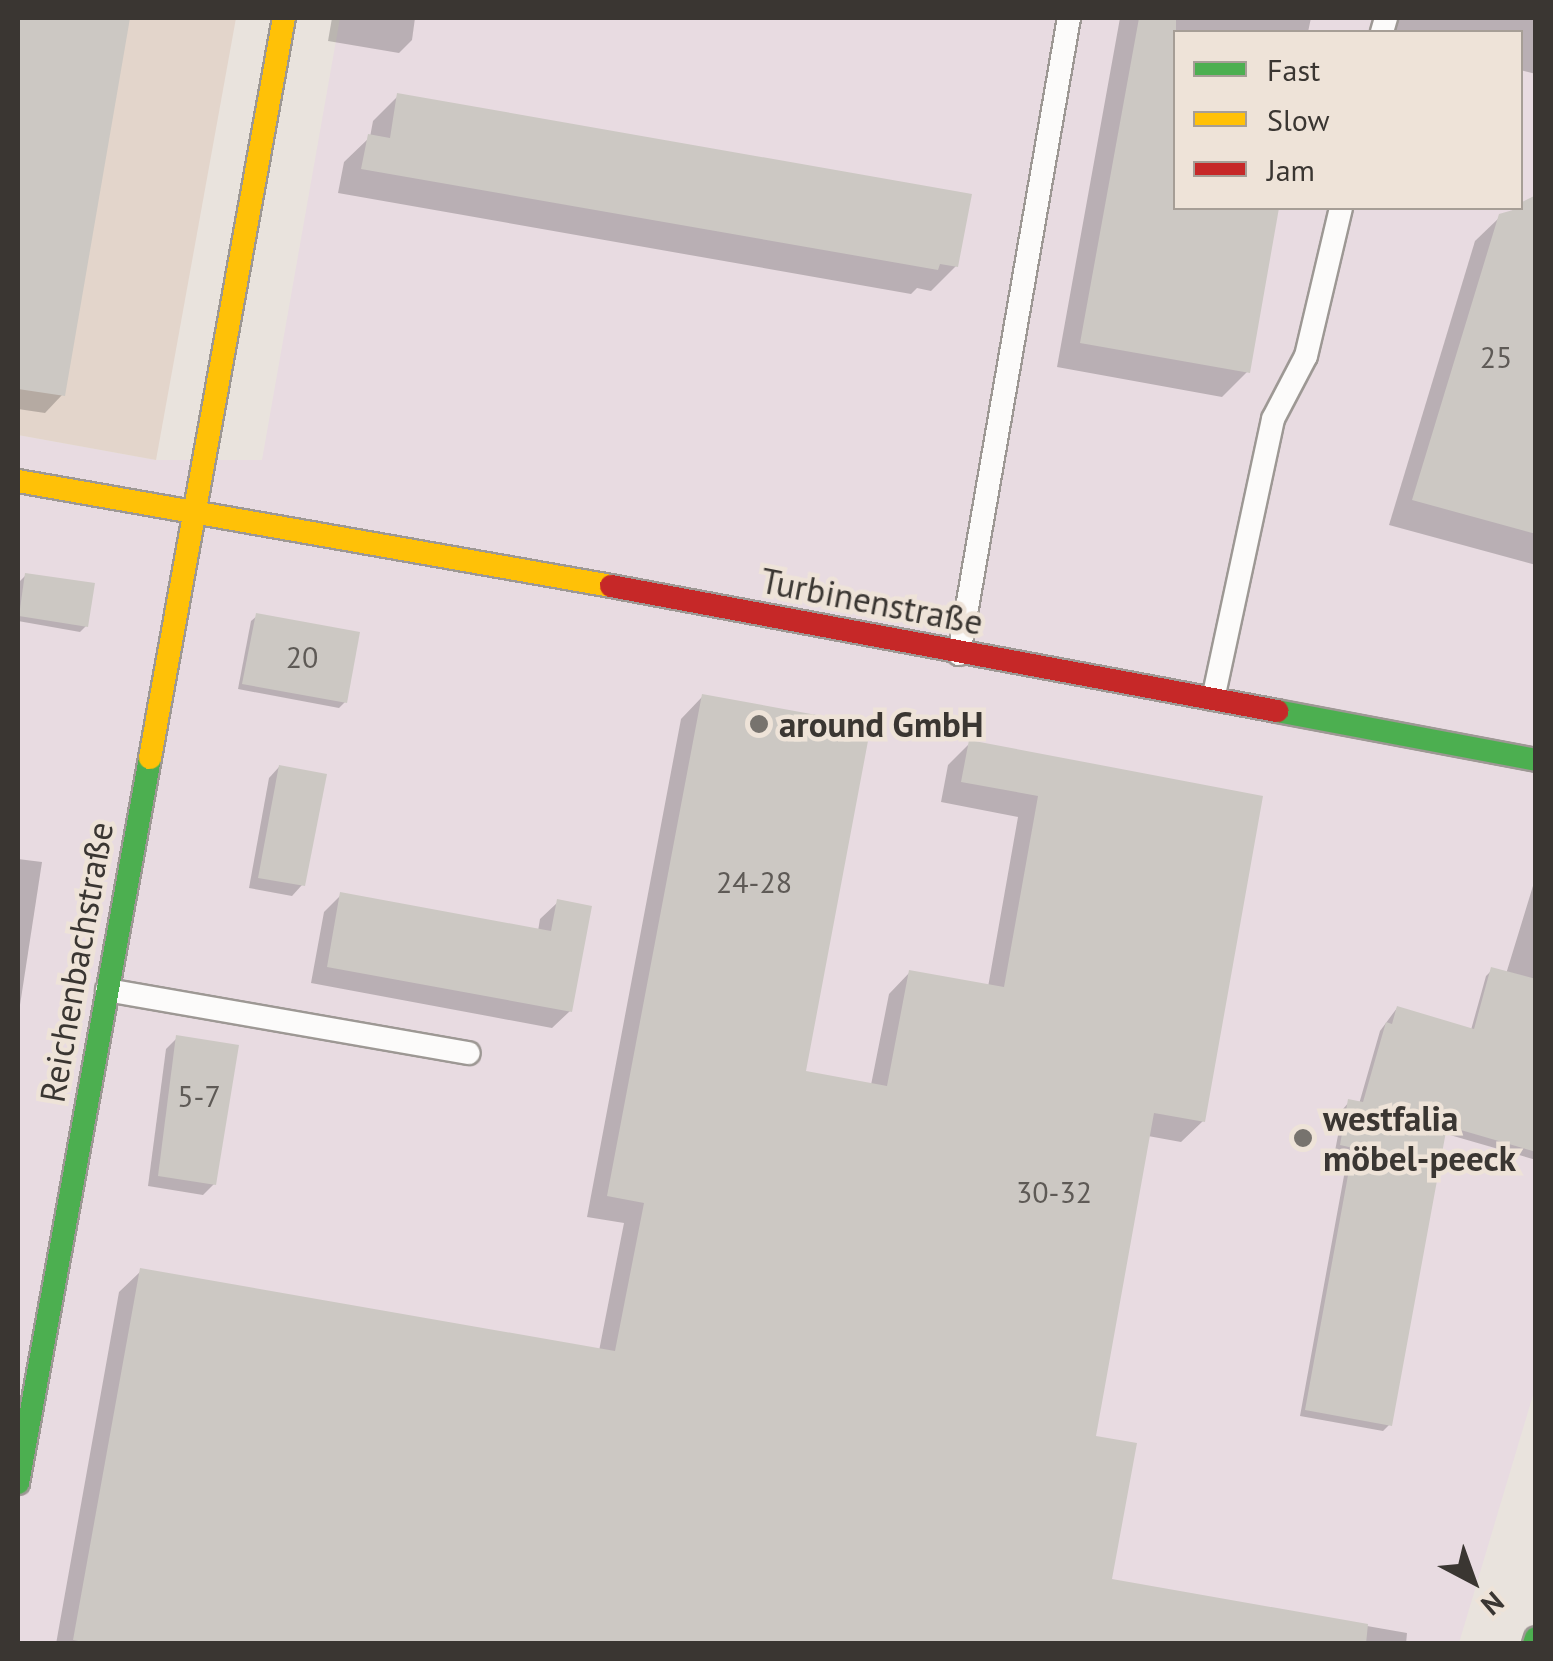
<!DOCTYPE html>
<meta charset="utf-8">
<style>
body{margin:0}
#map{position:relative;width:1553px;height:1661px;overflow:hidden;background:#e9e3dd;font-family:"PT Sans",sans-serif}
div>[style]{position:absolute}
.commercial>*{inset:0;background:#e8dbe1}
.industrial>*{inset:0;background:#e3d5cb}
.shadow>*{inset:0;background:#0003}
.building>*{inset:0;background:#ccc8c3}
.roads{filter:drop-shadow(2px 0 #9d9894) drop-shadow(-2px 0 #9d9894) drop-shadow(0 2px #9d9894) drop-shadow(0 -2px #9d9894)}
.lane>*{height:22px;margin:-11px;padding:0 11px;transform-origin:11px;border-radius:11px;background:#fcfbfa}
.fast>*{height:22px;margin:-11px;padding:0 11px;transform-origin:11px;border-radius:11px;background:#4caf50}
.slow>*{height:22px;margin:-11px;padding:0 11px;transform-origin:11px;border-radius:11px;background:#ffc107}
.jam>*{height:22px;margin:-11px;padding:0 11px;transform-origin:11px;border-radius:11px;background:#c62828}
.dots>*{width:28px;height:28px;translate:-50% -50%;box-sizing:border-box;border:5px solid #eee3d8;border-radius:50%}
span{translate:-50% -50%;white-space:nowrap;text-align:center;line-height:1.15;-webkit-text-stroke:9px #eee3d8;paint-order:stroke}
.number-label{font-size:30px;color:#5e5a56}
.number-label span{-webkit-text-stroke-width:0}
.street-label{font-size:35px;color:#3a3632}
.poi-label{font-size:35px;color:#3a3632;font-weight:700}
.left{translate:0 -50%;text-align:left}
.frame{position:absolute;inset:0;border:20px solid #3a3632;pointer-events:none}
.legend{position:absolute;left:1173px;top:30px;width:350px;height:180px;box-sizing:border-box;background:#eee3d8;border:2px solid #a69e96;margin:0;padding:12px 18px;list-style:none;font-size:30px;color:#3a3632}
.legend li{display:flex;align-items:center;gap:20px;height:50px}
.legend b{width:50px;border:2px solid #a69e96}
.north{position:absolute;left:1423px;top:1531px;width:100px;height:100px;-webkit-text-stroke:8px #eee3d8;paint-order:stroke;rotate:139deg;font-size:28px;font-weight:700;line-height:40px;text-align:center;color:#3a3632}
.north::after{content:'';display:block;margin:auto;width:35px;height:45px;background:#3a3632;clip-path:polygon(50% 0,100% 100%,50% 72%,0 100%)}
</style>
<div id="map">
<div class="commercial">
<div style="clip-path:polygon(evenodd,340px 18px,1535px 18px,1536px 1385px,1459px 1643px,18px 1643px,18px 435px,156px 460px,262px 460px,340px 18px,1176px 32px,1520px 32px,1520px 208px,1176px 208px,1176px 32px)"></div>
</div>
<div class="industrial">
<div style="clip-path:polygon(18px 18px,236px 18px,156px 460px,18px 435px)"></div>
</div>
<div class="shadow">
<div style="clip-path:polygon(18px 18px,128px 18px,62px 395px,45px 413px,18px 409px)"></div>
<div style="clip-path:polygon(332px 18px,415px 18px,412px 40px,399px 53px,328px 41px)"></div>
<div style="clip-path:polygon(1120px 18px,1311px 18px,1308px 32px,1176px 32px,1176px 208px,1277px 208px,1247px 372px,1222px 397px,1057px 367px)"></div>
<div style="clip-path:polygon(1393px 18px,1536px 18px,1536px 74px,1520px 70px,1520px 32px,1395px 32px,1389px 31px)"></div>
<div style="clip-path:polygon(398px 96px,956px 266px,931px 291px,917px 288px,911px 294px,338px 193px,344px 162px,370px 137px,373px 121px)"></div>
<div style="clip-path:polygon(1536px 200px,1536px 565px,1389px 525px,1475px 241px,1501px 216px)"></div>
<div style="clip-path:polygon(26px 575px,86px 626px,80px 632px,18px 621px,20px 581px)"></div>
<div style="clip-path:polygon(257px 616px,345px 702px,339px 708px,238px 689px,251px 621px)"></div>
<div style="clip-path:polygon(702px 697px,803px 1073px,871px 1085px,889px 994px,910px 972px,988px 987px,1018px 817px,941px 802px,948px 765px,970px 743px,1260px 798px,1203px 1121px,1181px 1142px,1148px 1136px,1093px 1438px,1109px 1581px,1407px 1633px,1406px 1644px,56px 1644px,119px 1292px,141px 1271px,599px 1351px,624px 1223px,587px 1217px,681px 719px)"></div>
<div style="clip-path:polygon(279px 767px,302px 885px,292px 896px,249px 888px,269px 778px)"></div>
<div style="clip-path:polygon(18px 859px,42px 862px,18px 1018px)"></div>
<div style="clip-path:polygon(1536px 876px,1536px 1160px,1443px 1133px,1389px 1425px,1383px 1431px,1300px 1416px,1348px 1154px,1335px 1151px,1343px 1109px,1349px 1102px,1359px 1104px,1380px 1031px,1397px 1008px,1471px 1030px,1486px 976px,1492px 970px,1506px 974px)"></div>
<div style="clip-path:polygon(341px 895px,538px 931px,540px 919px,558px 902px,570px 1011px,552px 1028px,311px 983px,324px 912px)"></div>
<div style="clip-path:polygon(177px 1038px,214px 1184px,203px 1195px,148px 1186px,166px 1049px)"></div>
</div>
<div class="building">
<div style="clip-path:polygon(18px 18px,130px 18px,65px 396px,18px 389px)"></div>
<div style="clip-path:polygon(1139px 18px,1176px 18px,1176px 208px,1279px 208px,1250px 373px,1080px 343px)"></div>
<div style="clip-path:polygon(397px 93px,972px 194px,958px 267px,940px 264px,938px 270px,361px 169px,368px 134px,390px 138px)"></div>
<div style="clip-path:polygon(1536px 195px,1536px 534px,1412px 500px,1499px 214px,1520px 208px,1520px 203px)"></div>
<div style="clip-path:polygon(25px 573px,95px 583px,88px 627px,19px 616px)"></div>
<div style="clip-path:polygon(256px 613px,360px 632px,347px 703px,242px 684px)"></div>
<div style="clip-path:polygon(702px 694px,871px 725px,806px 1071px,887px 1086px,909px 970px,1004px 987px,1038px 796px,961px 782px,969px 740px,1263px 796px,1205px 1122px,1154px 1113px,1096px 1436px,1137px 1443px,1112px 1579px,1368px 1624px,1366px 1644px,95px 1644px,73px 1640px,140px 1268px,615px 1351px,644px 1203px,607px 1196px)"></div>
<div style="clip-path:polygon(279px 765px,327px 774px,305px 886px,258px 878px)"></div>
<div style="clip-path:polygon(340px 892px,551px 931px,557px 899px,592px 906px,572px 1012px,327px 967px)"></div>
<div style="clip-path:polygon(1491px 967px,1536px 979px,1536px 1152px,1447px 1126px,1392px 1426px,1305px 1410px,1353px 1148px,1340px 1145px,1348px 1099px,1363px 1102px,1386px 1022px,1392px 1024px,1397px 1006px,1474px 1029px)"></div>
<div style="clip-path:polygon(176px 1035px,239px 1045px,216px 1185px,158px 1176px)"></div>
</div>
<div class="roads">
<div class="lane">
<div style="left:1382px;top:32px;width:15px;rotate:-74deg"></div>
<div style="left:959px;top:654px;width:645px;rotate:-80.19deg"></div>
<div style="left:1213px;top:699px;width:286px;rotate:-77.9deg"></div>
<div style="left:1273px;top:419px;width:71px;rotate:-62.4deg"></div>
<div style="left:1306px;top:356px;width:152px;rotate:-76.7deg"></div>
<div style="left:107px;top:990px;width:367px;rotate:9.9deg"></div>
</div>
<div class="fast">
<div style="left:1277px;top:711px;width:264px;rotate:10.7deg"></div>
<div style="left:18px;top:1483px;width:737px;rotate:-79.68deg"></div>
<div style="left:1534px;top:1644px;width:6px;rotate:-72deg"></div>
</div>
<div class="slow">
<div style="left:18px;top:481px;width:602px;rotate:10.04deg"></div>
<div style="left:150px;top:758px;width:752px;rotate:-79.74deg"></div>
</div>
<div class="jam">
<div style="left:611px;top:586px;width:678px;rotate:10.63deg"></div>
</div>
</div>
<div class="dots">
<div style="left:759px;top:724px;background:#77736e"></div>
<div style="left:1303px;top:1138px;background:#77736e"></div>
</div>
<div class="number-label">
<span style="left:1496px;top:357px">25</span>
<span style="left:302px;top:657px">20</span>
<span style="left:754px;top:882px">24-28</span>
<span style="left:199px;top:1096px">5-7</span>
<span style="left:1054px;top:1192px">30-32</span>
</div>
<div class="street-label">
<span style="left:872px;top:601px;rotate:11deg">Turbinenstraße</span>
<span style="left:76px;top:962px;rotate:-80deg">Reichenbachstraße</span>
</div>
<div class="poi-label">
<span class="left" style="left:779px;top:724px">around GmbH</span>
<span class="left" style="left:1323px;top:1138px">westfalia<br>möbel-peeck</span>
</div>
<div class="frame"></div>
<ul class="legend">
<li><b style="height:12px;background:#4caf50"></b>Fast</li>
<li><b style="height:12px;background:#ffc107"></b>Slow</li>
<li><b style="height:12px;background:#c62828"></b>Jam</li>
</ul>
<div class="north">N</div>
</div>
